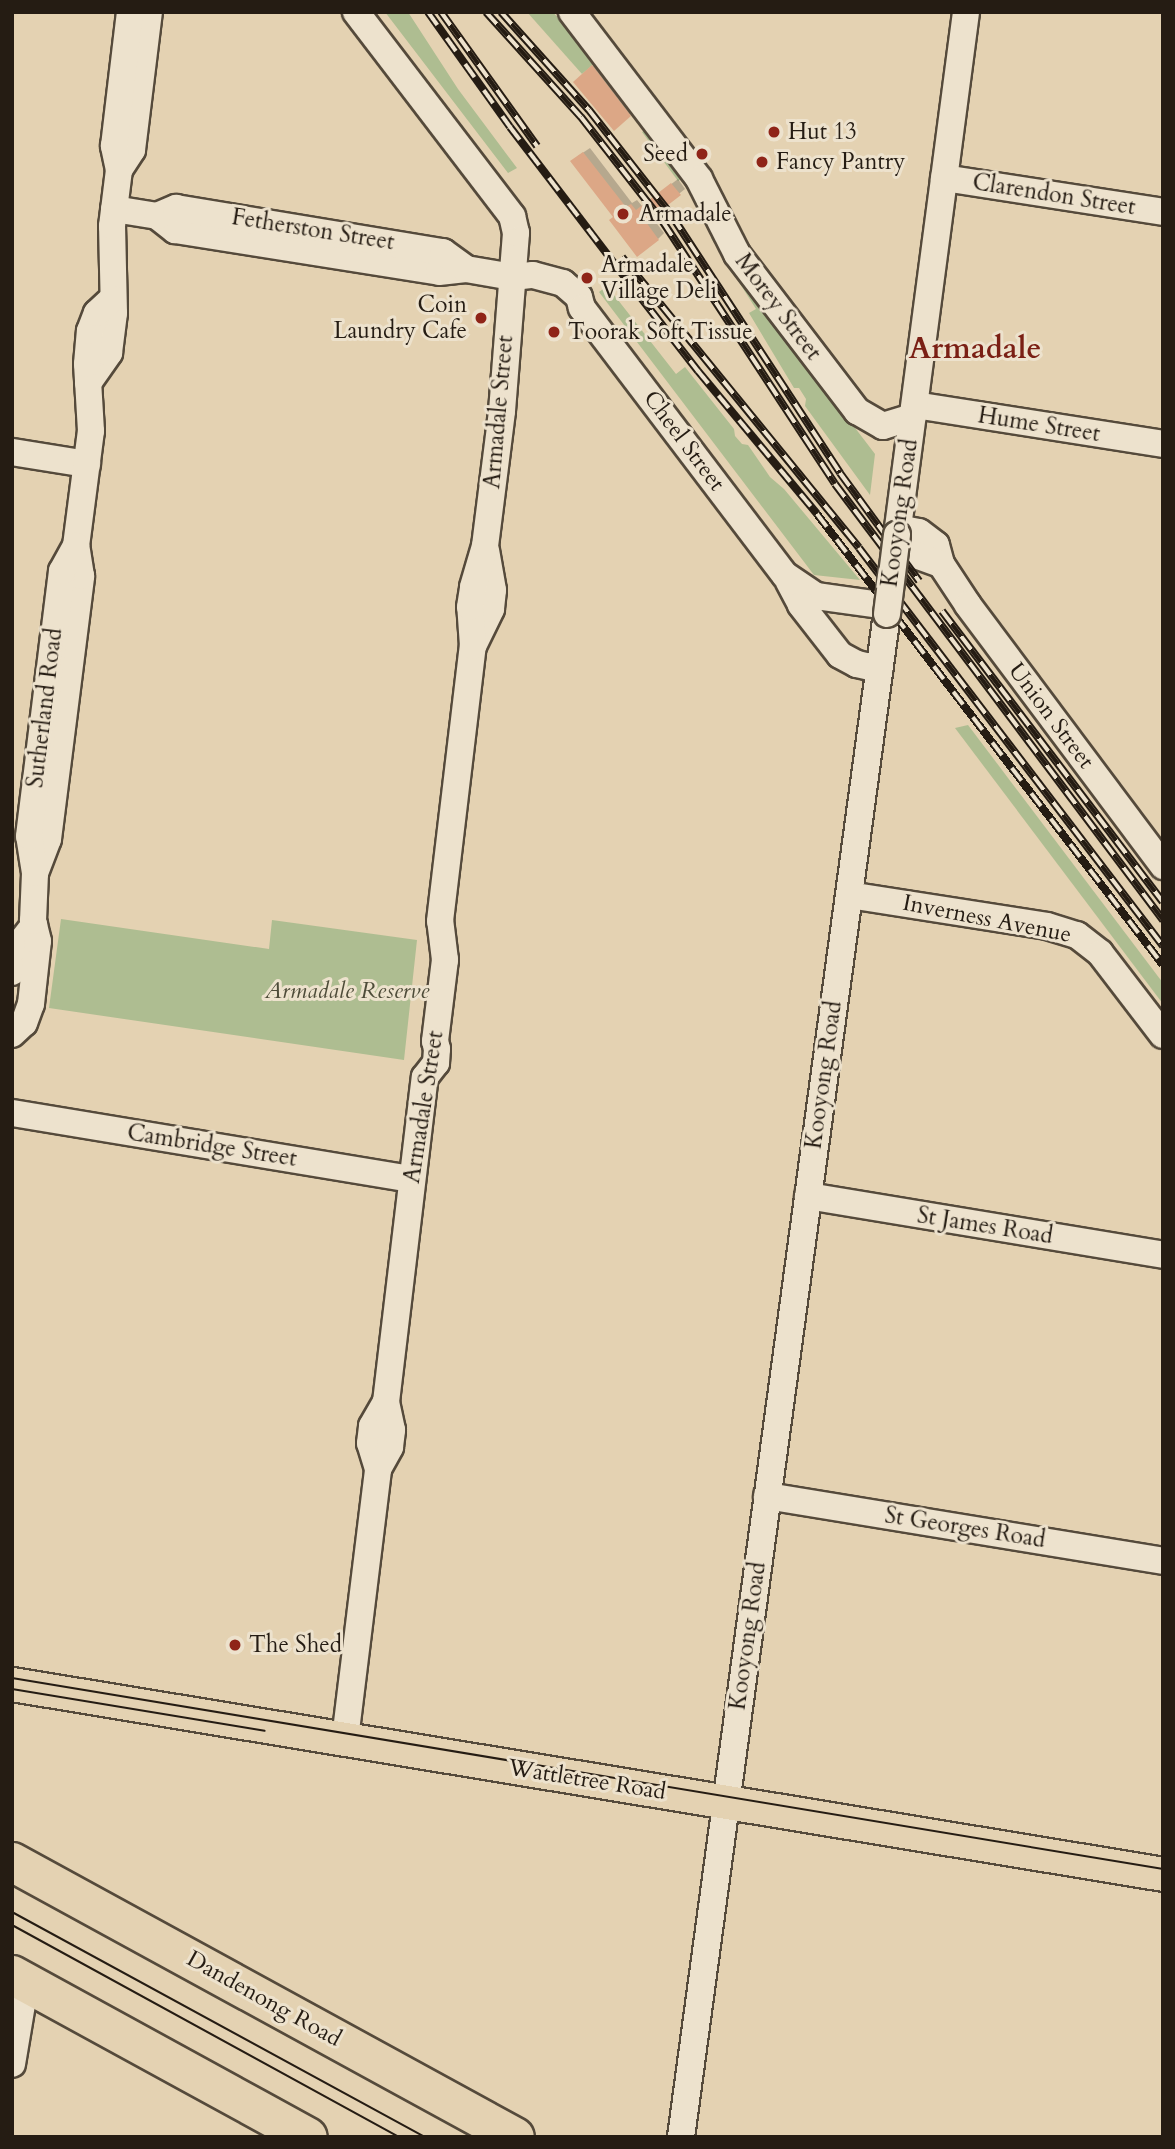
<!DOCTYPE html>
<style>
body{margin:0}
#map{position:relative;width:1175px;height:2149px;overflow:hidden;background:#e4d2b2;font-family:Cardo,serif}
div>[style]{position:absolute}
.green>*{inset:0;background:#aebd91}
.shadow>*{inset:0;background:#0003}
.building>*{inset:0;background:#dca786}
.roads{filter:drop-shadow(2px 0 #554a3b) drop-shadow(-2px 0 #554a3b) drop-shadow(0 2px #554a3b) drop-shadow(0 -2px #554a3b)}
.minor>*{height:26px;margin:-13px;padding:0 13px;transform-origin:13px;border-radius:13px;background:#ede2cd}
.major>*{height:33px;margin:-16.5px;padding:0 16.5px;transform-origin:16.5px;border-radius:16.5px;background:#e4d2b2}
.highway>*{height:38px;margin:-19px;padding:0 19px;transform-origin:19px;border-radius:19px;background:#e4d2b2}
.tram>*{height:2px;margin:-1px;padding:0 1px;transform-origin:1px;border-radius:1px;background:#251c13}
.rail>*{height:8px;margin-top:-4px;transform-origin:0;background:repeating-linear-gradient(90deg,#ede2cd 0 16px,#251c13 0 32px);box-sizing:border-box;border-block:2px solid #251c13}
.bridges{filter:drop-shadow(2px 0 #554a3b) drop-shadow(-2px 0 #554a3b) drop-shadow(0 2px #554a3b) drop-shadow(0 -2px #554a3b)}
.minor-bridge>*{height:26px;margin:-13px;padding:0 13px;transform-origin:13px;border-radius:13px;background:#ede2cd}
.dots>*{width:19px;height:19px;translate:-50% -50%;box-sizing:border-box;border:4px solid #ede2cd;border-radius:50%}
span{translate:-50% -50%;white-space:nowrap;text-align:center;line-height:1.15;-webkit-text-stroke:6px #ede2cd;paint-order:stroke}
.poi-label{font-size:23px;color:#251c13}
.left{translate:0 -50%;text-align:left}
.right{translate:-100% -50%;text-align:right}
.street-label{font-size:23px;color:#251c13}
.park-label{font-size:23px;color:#4e4c39;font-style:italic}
.district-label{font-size:30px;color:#7a1f14;font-weight:700}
.frame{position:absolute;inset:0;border:14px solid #251c13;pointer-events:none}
</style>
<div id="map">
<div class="green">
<div style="clip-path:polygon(385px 12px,408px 12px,458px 89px,517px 168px,508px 173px)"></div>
<div style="clip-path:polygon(527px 12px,553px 12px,595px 63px,582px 74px)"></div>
<div style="clip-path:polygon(645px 130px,681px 179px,678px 181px,642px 132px)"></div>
<div style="clip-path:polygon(713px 236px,735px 271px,875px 454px,870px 495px,805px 406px,806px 399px,799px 388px,794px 388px,749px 313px,756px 309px,711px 238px)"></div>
<div style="clip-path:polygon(607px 286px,676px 374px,685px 367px,734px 429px,735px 436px,742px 444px,748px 445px,770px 477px,784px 489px,860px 580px,814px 575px,599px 292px)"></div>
<div style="clip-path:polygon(968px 725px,1163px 983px,1163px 1004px,955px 728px)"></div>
<div style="clip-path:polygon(61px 919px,269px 949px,272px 920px,417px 940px,404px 1060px,49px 1008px)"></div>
</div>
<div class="shadow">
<div style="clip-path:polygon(607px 53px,644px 101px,615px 128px,589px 69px)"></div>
<div style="clip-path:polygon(590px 148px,632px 203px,637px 200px,642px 206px,678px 179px,685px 189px,651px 216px,664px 233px,658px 239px,615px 216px,578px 156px)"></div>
</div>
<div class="building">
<div style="clip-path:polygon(592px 65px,631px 116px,614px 131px,573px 82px)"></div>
<div style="clip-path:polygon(583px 152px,626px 207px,631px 204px,636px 210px,671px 183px,681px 195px,646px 222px,659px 240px,637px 257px,609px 220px,613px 217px,570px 161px)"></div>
</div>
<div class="roads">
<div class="minor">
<div style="left:572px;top:12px;width:210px;rotate:52.7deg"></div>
<div style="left:699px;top:179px;width:84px;rotate:63.1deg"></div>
<div style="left:737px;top:254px;width:198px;rotate:52.6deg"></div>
<div style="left:857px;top:411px;width:30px;rotate:30deg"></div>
<div style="left:883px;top:426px;width:31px;rotate:-17deg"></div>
<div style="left:119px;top:170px;width:24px;rotate:-57deg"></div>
<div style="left:132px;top:150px;width:139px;rotate:-83deg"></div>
<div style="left:944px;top:178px;width:222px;rotate:8.8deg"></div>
<div style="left:114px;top:209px;width:44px;rotate:9.2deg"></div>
<div style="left:157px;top:216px;width:23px;rotate:38deg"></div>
<div style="left:175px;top:230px;width:267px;rotate:9deg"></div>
<div style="left:439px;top:272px;width:27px;rotate:-6deg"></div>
<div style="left:466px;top:269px;width:48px;rotate:9.7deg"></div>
<div style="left:513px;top:277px;width:20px;rotate:-6deg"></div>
<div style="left:533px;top:275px;width:31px;rotate:15deg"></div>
<div style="left:563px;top:283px;width:21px;rotate:41deg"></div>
<div style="left:579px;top:297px;width:11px;rotate:75deg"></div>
<div style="left:582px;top:308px;width:335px;rotate:52.8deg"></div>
<div style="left:785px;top:575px;width:37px;rotate:34deg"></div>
<div style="left:816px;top:596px;width:73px;rotate:7.9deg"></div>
<div style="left:157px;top:216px;width:21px;rotate:-23deg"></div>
<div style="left:176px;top:208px;width:271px;rotate:9.4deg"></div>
<div style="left:443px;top:252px;width:29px;rotate:36deg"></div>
<div style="left:88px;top:383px;width:37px;rotate:-55deg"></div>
<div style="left:109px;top:353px;width:40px;rotate:-82.9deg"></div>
<div style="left:114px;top:313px;width:87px;rotate:-91.3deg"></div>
<div style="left:112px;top:226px;width:56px;rotate:-82.9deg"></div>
<div style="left:119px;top:170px;width:25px;rotate:-102deg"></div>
<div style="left:114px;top:146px;width:135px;rotate:-83.2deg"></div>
<div style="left:915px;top:405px;width:251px;rotate:8.9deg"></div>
<div style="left:12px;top:452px;width:76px;rotate:9.1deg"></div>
<div style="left:898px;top:528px;width:21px;rotate:11deg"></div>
<div style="left:919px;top:532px;width:21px;rotate:37deg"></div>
<div style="left:936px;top:545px;width:20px;rotate:75deg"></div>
<div style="left:941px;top:564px;width:49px;rotate:56.6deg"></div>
<div style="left:968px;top:605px;width:326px;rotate:53.2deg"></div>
<div style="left:897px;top:535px;width:528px;rotate:-82.48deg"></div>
<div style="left:910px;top:553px;width:33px;rotate:20deg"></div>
<div style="left:789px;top:582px;width:26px;rotate:62deg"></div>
<div style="left:801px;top:605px;width:63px;rotate:52deg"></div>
<div style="left:840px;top:655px;width:19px;rotate:28deg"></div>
<div style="left:857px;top:664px;width:23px;rotate:13deg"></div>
<div style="left:474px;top:644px;width:39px;rotate:-64deg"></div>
<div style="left:491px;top:609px;width:19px;rotate:-84deg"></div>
<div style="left:493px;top:590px;width:40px;rotate:-100deg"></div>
<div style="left:35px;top:873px;width:36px;rotate:-69deg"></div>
<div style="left:48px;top:839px;width:265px;rotate:-82.8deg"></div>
<div style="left:81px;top:576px;width:30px;rotate:-99deg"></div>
<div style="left:76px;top:546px;width:116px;rotate:-82.6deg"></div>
<div style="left:91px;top:431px;width:67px;rotate:-93.4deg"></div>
<div style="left:87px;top:364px;width:33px;rotate:-85deg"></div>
<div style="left:90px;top:331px;width:19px;rotate:-69deg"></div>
<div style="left:97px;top:313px;width:21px;rotate:-43deg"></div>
<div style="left:849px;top:895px;width:200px;rotate:8.9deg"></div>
<div style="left:1047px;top:926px;width:31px;rotate:17deg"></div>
<div style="left:1077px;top:935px;width:29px;rotate:38deg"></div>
<div style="left:1100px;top:953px;width:103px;rotate:52.5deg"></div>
<div style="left:12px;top:972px;width:25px;rotate:-79deg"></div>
<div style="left:17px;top:947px;width:28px;rotate:-52deg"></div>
<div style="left:12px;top:1034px;width:16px;rotate:-43deg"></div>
<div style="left:24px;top:1023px;width:20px;rotate:-70deg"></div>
<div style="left:31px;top:1004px;width:63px;rotate:-83.7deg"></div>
<div style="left:38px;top:941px;width:21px;rotate:-104deg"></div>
<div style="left:33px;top:921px;width:48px;rotate:-87.6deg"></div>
<div style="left:35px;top:873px;width:37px;rotate:-99deg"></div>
<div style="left:29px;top:836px;width:267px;rotate:-82.9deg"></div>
<div style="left:62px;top:571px;width:29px;rotate:-61deg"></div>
<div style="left:12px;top:1113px;width:405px;rotate:9.4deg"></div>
<div style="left:808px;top:1196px;width:360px;rotate:9.4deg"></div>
<div style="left:378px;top:1469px;width:27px;rotate:-107deg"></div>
<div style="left:370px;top:1443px;width:17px;rotate:-83deg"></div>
<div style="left:372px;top:1426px;width:28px;rotate:-60deg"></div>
<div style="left:767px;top:1496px;width:401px;rotate:9.3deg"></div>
<div style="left:345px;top:1739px;width:272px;rotate:-83deg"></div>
<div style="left:378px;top:1469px;width:25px;rotate:-61deg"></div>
<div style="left:390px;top:1447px;width:17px;rotate:-83deg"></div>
<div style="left:392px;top:1430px;width:29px;rotate:-102deg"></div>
<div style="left:386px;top:1402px;width:327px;rotate:-83.2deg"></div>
<div style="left:425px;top:1077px;width:18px;rotate:-52deg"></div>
<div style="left:436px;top:1063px;width:14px;rotate:-86deg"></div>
<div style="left:437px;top:1049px;width:8px;rotate:-104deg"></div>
<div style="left:435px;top:1041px;width:82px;rotate:-83deg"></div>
<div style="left:445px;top:960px;width:39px;rotate:-97deg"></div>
<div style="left:440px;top:921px;width:277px;rotate:-83.2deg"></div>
<div style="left:473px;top:646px;width:39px;rotate:-94deg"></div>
<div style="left:470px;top:607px;width:20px;rotate:-81deg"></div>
<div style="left:473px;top:587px;width:43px;rotate:-73.7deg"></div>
<div style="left:485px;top:546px;width:136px;rotate:-82.8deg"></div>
<div style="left:502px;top:411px;width:179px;rotate:-85.5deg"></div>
<div style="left:516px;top:233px;width:17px;rotate:-103deg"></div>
<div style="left:512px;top:216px;width:257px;rotate:-127.4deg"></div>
<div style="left:12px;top:2064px;width:61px;rotate:-80.5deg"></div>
<div style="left:22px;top:2004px;width:20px;rotate:-63deg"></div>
<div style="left:681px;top:2137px;width:1537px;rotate:-82.3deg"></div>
</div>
<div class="major">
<div style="left:12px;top:1684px;width:1167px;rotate:9.37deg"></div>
</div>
<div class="highway">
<div style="left:12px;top:1862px;width:573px;rotate:28.67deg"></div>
<div style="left:12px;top:1975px;width:337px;rotate:28.7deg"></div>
</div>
</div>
<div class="tram">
<div style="left:12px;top:1678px;width:1167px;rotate:9.42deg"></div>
<div style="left:12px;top:1689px;width:256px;rotate:9.4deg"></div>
<div style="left:12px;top:1912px;width:470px;rotate:28.6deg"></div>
<div style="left:12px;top:1925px;width:442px;rotate:28.7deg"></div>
</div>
<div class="rail">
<div style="left:428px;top:12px;width:141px;rotate:54.5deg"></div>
<div style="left:510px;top:127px;width:199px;rotate:52.6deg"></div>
<div style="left:631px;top:285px;width:109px;rotate:52.1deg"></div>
<div style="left:698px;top:371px;width:186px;rotate:50.2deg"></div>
<div style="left:817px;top:514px;width:568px;rotate:52.51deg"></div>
<div style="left:441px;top:12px;width:165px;rotate:54.4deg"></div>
<div style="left:486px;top:12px;width:142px;rotate:47.9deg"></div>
<div style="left:581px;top:117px;width:133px;rotate:52deg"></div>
<div style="left:663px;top:222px;width:313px;rotate:56.7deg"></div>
<div style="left:835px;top:484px;width:546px;rotate:53.05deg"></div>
<div style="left:501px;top:12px;width:132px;rotate:48.1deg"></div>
<div style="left:589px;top:110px;width:135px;rotate:51.9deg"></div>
<div style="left:672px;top:216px;width:307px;rotate:56.8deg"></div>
<div style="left:840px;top:473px;width:134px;rotate:53.8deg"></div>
<div style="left:622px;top:257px;width:375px;rotate:50.8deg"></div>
<div style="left:859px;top:548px;width:501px;rotate:52.63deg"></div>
<div style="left:942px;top:611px;width:365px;rotate:52.8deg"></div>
</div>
<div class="bridges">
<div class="minor-bridge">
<div style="left:887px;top:614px;width:80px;rotate:-82.8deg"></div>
</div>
</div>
<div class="dots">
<div style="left:774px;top:132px;background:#8f2418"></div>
<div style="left:702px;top:154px;background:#8f2418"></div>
<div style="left:762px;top:162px;background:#8f2418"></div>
<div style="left:623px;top:214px;background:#8f2418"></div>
<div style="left:587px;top:278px;background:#8f2418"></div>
<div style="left:481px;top:318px;background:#8f2418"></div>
<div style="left:554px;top:332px;background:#8f2418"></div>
<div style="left:235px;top:1645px;background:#8f2418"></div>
</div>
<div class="poi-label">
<span class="left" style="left:788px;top:132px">Hut 13</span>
<span class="right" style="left:688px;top:154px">Seed</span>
<span class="left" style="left:776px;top:162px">Fancy Pantry</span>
<span class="left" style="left:639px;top:214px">Armadale</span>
<span class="left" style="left:601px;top:278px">Armadale<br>Village Deli</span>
<span class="right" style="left:467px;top:318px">Coin<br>Laundry Cafe</span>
<span class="left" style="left:568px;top:332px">Toorak Soft Tissue</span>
<span class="left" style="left:249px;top:1645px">The Shed</span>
</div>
<div class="street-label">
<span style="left:1054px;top:195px;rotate:9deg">Clarendon Street</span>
<span style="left:313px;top:230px;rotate:9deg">Fetherston Street</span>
<span style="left:778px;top:307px;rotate:53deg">Morey Street</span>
<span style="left:499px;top:412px;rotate:-85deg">Armadale Street</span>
<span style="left:1039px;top:425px;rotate:9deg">Hume Street</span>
<span style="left:684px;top:441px;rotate:53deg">Cheel Street</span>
<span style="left:900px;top:513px;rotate:-82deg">Kooyong Road</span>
<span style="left:45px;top:708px;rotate:-83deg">Sutherland Road</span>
<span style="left:1051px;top:716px;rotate:53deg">Union Street</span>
<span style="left:987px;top:919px;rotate:11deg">Inverness Avenue</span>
<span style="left:824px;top:1075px;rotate:-82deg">Kooyong Road</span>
<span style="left:424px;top:1107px;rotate:-81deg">Armadale Street</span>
<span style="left:212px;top:1146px;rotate:9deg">Cambridge Street</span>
<span style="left:985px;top:1226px;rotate:9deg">St James Road</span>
<span style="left:965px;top:1528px;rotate:9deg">St Georges Road</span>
<span style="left:748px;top:1636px;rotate:-82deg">Kooyong Road</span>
<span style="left:587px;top:1780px;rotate:9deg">Wattletree Road</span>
<span style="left:264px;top:1999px;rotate:29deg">Dandenong Road</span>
</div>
<div class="park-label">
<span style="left:347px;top:991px">Armadale Reserve</span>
</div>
<div class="district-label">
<span style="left:975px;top:349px">Armadale</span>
</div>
<div class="frame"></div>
</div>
